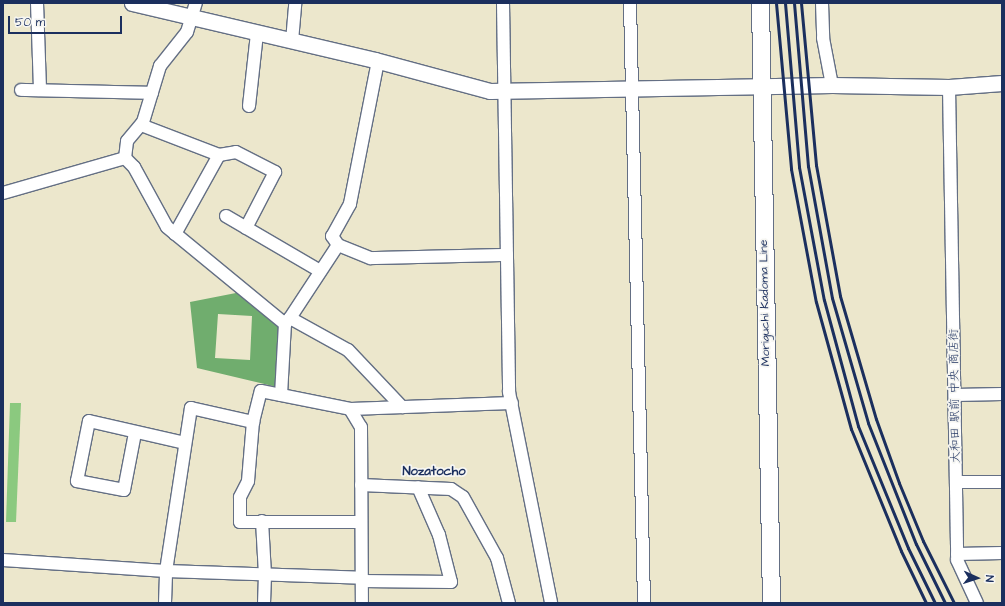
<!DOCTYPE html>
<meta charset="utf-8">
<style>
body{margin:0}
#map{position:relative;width:1005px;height:606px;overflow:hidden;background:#ece7cc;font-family:"Architects Daughter","Klee One",sans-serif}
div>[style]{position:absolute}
.green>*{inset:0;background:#8bc97f}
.forest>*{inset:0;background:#70ad6e}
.roads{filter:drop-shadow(1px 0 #646f84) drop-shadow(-1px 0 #646f84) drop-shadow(0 1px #646f84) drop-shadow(0 -1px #646f84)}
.minor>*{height:12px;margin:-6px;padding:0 6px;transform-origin:6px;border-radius:6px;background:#fff}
.tertiary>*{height:15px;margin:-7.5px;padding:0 7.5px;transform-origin:7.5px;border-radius:7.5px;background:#fff}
.secondary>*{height:17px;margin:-8.5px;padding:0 8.5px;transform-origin:8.5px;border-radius:8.5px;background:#fff}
.rail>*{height:3px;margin:-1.5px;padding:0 1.5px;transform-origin:1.5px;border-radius:1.5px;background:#1b2f5e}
span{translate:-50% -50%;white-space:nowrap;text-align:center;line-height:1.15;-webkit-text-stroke:3.5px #f6f6f2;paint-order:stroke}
.street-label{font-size:12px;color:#1b2f5e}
.neighbourhood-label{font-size:13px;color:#1b2f5e;font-weight:700}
.frame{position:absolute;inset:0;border:4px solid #1b2f5e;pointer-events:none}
.north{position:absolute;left:957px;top:558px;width:40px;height:40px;-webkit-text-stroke:3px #f6f6f2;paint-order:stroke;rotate:93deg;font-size:11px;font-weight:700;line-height:16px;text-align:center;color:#1b2f5e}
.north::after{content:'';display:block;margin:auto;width:14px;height:18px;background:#1b2f5e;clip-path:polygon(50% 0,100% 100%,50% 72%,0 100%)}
.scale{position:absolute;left:8px;top:16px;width:114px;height:18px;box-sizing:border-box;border:2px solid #1b2f5e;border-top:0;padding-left:5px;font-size:12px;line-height:14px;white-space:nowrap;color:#1b2f5e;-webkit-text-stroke:3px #f6f6f2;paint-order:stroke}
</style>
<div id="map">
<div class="green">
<div style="clip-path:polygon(10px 403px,21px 403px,16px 522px,6px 522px)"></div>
</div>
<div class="forest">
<div style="clip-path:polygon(evenodd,241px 292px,277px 321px,282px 332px,277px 387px,197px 368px,190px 302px,241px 292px,218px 314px,252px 316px,250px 360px,215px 358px,218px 314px)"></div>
</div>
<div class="roads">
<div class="minor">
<div style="left:37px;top:3px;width:87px;rotate:88deg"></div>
<div style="left:503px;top:3px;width:389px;rotate:89.1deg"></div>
<div style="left:509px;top:392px;width:215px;rotate:78.7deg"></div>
<div style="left:630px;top:3px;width:600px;rotate:88.66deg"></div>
<div style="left:822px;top:3px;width:35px;rotate:88deg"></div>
<div style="left:823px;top:38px;width:48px;rotate:79.2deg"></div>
<div style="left:292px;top:41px;width:38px;rotate:-85deg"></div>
<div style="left:378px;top:61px;width:146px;rotate:101.1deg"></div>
<div style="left:350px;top:204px;width:37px;rotate:119deg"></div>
<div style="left:332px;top:236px;width:11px;rotate:56deg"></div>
<div style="left:338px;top:245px;width:35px;rotate:22deg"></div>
<div style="left:371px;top:258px;width:136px;rotate:-1.3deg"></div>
<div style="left:949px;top:87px;width:473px;rotate:89deg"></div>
<div style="left:957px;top:560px;width:47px;rotate:65.1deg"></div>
<div style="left:21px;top:90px;width:131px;rotate:1.3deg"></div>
<div style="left:249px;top:106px;width:73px;rotate:-83.7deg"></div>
<div style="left:141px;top:125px;width:84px;rotate:21deg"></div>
<div style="left:219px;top:155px;width:17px;rotate:-10deg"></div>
<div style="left:236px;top:152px;width:44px;rotate:27.1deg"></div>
<div style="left:275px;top:172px;width:63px;rotate:117.4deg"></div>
<div style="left:125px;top:158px;width:13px;rotate:45deg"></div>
<div style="left:134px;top:167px;width:68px;rotate:61.2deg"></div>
<div style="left:167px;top:227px;width:153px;rotate:39.4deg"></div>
<div style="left:285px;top:324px;width:8px;rotate:-50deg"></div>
<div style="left:290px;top:318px;width:66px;rotate:28.9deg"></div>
<div style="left:348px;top:350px;width:79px;rotate:46.5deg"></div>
<div style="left:125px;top:158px;width:17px;rotate:-83deg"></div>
<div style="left:127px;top:141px;width:25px;rotate:-50deg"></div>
<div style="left:143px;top:122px;width:59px;rotate:-73.1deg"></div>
<div style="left:160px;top:66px;width:43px;rotate:-51.5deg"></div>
<div style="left:187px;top:32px;width:30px;rotate:-73deg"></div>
<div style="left:3px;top:193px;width:127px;rotate:-16deg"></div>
<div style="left:226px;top:216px;width:109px;rotate:30.3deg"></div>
<div style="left:175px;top:234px;width:90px;rotate:-60.9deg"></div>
<div style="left:290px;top:318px;width:87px;rotate:-56.7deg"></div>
<div style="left:281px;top:395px;width:71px;rotate:-86.8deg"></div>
<div style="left:955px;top:395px;width:47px;rotate:-1.2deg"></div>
<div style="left:350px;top:409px;width:162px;rotate:-2.1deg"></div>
<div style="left:135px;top:433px;width:58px;rotate:100.9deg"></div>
<div style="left:124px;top:490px;width:48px;rotate:-169.2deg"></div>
<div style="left:77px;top:481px;width:61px;rotate:-78.7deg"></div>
<div style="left:89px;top:421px;width:98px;rotate:12.9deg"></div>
<div style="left:956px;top:482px;width:46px"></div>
<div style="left:361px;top:485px;width:90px;rotate:2.5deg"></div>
<div style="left:451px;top:489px;width:14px;rotate:34deg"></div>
<div style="left:463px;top:497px;width:70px;rotate:60.9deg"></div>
<div style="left:497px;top:558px;width:47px;rotate:75.1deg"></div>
<div style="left:262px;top:521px;width:54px;rotate:86.8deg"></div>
<div style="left:265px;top:575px;width:28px;rotate:92deg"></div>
<div style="left:361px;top:522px;width:121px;rotate:180deg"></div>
<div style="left:240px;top:522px;width:25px;rotate:-90deg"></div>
<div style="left:240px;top:497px;width:18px;rotate:-63deg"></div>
<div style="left:248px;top:481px;width:59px;rotate:-85.2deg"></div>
<div style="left:253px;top:422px;width:32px;rotate:-76deg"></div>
<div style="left:261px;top:391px;width:91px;rotate:11.4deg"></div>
<div style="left:350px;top:409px;width:21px;rotate:59deg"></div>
<div style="left:361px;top:427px;width:176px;rotate:89.7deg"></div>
<div style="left:957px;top:554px;width:45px;rotate:-1.3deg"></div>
<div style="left:3px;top:560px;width:163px;rotate:3.9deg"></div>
<div style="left:166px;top:571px;width:196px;rotate:2deg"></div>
<div style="left:362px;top:581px;width:89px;rotate:0.6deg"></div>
<div style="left:451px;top:582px;width:49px;rotate:-104.3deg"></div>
<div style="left:439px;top:535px;width:52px;rotate:-113.6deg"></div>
<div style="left:165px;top:603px;width:32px;rotate:-88deg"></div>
<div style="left:166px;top:571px;width:165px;rotate:-81.3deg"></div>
<div style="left:191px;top:408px;width:64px;rotate:12.7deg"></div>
</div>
<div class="tertiary">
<div style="left:132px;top:3px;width:250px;rotate:13.2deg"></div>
<div style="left:375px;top:60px;width:119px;rotate:15.1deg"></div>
<div style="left:490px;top:91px;width:342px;rotate:-1deg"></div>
<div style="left:832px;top:85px;width:117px;rotate:1deg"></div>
<div style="left:949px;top:87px;width:53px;rotate:-4.3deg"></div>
</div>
<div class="secondary">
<div style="left:760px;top:3px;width:600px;rotate:88.95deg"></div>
</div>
</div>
<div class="rail">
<div style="left:776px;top:3px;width:167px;rotate:84.8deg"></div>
<div style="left:791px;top:169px;width:135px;rotate:79.4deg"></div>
<div style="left:816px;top:302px;width:132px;rotate:74.6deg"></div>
<div style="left:851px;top:429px;width:132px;rotate:67.7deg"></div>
<div style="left:901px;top:551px;width:58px;rotate:64.3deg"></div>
<div style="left:785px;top:3px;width:165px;rotate:85.1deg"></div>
<div style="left:799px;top:167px;width:135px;rotate:79.4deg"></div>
<div style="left:824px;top:300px;width:131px;rotate:74.9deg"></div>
<div style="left:858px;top:426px;width:132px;rotate:67.7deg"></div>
<div style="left:908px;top:548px;width:61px;rotate:63.9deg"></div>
<div style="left:794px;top:3px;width:164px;rotate:85.1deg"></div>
<div style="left:808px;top:166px;width:134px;rotate:79.7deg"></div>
<div style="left:832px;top:298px;width:130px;rotate:73.9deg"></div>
<div style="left:868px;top:423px;width:130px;rotate:68.4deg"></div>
<div style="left:916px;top:544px;width:66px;rotate:63.8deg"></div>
<div style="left:801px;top:3px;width:163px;rotate:84.7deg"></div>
<div style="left:816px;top:165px;width:133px;rotate:79.6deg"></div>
<div style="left:840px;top:296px;width:128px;rotate:73.7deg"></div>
<div style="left:876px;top:419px;width:68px;rotate:70.2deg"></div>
<div style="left:899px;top:483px;width:63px;rotate:67.5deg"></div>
<div style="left:923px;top:541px;width:69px;rotate:63.4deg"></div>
</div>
<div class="street-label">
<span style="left:765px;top:303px;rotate:-91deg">Moriguchi Kadoma Line</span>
<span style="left:955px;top:396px;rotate:-91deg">大和田 駅前 中央 商店街</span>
</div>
<div class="neighbourhood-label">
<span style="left:434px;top:471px">Nozatocho</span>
</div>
<div class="frame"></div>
<div class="north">N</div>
<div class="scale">50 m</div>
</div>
